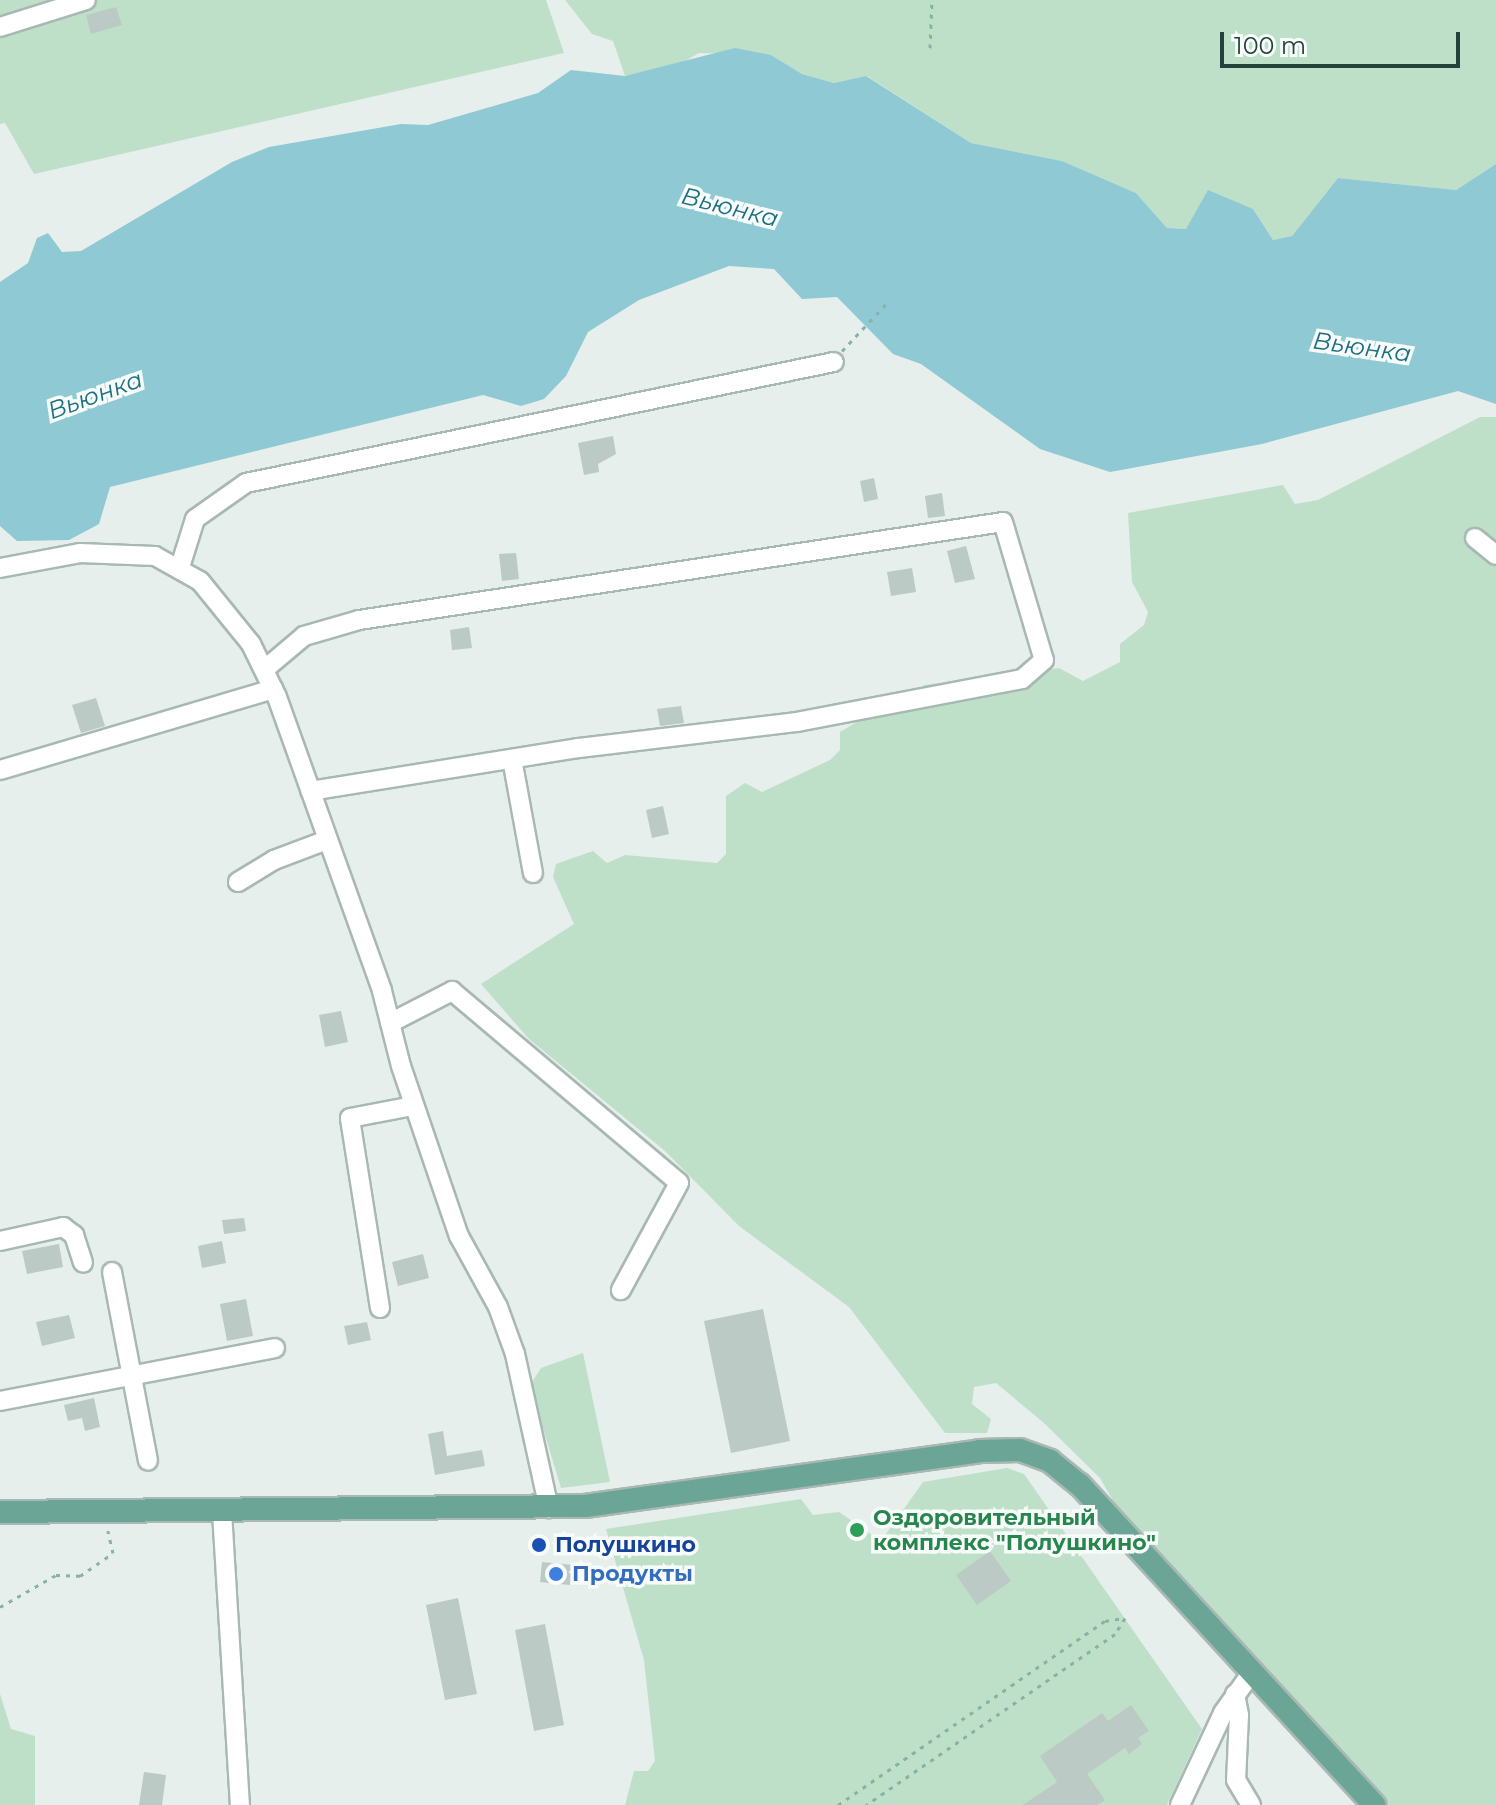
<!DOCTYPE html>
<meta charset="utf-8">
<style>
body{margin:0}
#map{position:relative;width:1496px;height:1805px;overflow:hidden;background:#e6efeb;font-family:Montserrat,sans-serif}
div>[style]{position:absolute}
.green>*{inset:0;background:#bfe0c8}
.water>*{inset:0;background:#8ec9d4}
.building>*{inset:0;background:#bbcac4}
.path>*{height:3px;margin-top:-1.5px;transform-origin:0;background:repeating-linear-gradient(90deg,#86b3a5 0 4px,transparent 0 10px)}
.roads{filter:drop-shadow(2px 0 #a8b8b2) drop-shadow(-2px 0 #a8b8b2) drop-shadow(0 2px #a8b8b2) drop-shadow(0 -2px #a8b8b2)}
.minor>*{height:18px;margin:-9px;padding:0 9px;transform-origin:9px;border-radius:9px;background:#fff}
.major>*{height:22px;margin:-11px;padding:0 11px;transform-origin:11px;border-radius:11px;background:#6aa596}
.dots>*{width:22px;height:22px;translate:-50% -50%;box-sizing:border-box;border:4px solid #f7fbf9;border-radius:50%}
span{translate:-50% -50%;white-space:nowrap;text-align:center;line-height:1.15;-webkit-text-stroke:7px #f7fbf9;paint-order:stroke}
.leisure-label{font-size:22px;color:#27864d;font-weight:700}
.left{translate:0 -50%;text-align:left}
.transit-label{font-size:22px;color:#164399;font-weight:700}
.shop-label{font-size:22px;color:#366cbe;font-weight:700}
.water-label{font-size:24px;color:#1c6f80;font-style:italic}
.scale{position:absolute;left:1220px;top:32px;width:240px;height:36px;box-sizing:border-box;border:4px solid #24423a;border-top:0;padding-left:10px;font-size:24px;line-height:28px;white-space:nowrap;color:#24423a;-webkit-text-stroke:6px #f7fbf9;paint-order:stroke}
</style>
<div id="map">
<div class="green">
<div style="clip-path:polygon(0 0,546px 0,564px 53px,34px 174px,5px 123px,0 124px)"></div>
<div style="clip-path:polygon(565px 0,1496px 0,1496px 164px,1456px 190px,1338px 178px,1292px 236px,1273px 240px,1253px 209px,1186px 229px,1167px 228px,1136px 193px,1062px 161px,971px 143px,867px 76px,834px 83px,802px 74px,771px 55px,699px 53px,680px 64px,625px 76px,613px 41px,592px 34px)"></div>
<div style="clip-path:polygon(1480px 417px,1496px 417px,1496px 1805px,1389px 1805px,1116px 1506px,1100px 1478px,1044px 1423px,996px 1383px,974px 1387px,972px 1404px,991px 1419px,987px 1433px,945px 1433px,849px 1307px,739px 1226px,665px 1151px,529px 1039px,481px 984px,574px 924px,553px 877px,556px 864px,593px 851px,607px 863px,625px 855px,717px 863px,726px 854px,726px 796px,745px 783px,762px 792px,830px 760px,840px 750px,840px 732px,867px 716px,894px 710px,924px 685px,1059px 668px,1083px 681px,1120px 662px,1120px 644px,1144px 625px,1148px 612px,1132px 582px,1128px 513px,1283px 485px,1295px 504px,1318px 500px)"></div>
<div style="clip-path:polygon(583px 1353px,610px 1482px,561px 1488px,530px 1385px,541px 1368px)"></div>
<div style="clip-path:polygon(1007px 1468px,1024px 1474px,1202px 1729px,1167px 1805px,625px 1805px,634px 1771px,648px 1771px,655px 1761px,644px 1660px,606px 1529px,801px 1499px,813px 1515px,839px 1512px,881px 1541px,923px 1482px)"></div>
<div style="clip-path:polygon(0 1694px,11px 1729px,35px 1736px,35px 1805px,0 1805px)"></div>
</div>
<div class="water">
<div style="clip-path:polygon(735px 48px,771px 55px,802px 74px,834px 83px,866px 76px,971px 143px,1062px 161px,1136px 193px,1167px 228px,1186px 229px,1208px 190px,1253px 209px,1273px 240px,1292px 236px,1338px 178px,1456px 190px,1496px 164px,1496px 404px,1458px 391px,1262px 444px,1110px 472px,1040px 449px,921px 364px,893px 354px,837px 297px,802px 299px,774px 269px,729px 266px,639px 300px,588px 332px,566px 376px,544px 399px,521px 406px,483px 395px,110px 487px,99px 524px,69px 540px,17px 541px,0 526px,0 282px,28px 263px,37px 238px,48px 233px,62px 252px,81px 251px,232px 162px,269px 147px,401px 124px,428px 125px,538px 93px,571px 70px,625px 76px)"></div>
</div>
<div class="building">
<div style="clip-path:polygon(116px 7px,122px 25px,91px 34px,86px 15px)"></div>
<div style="clip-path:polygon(613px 436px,616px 454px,598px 464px,599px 472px,584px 475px,578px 443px)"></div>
<div style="clip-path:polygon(874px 478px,878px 499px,864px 502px,860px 481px)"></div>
<div style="clip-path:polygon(942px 493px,945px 516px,928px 518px,925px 496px)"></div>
<div style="clip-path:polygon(966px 546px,975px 579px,955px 583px,947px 551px)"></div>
<div style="clip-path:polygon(516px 553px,519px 579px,502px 581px,499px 554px)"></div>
<div style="clip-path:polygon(912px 568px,916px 592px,891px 596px,887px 572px)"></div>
<div style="clip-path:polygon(469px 627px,472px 648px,452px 650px,450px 630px)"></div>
<div style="clip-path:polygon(96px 698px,105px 726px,81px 733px,72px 705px)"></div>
<div style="clip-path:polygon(681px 706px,684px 723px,660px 726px,657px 709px)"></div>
<div style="clip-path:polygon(663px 806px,669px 834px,652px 838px,646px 810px)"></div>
<div style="clip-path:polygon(341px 1011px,348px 1042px,325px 1047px,319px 1015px)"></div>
<div style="clip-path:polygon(244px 1218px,246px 1231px,224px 1234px,222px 1220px)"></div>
<div style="clip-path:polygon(222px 1241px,226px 1263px,202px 1268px,198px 1246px)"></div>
<div style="clip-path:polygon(59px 1244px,63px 1267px,27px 1274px,22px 1251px)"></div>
<div style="clip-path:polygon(423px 1254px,429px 1278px,398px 1286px,392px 1262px)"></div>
<div style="clip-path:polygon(246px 1299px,253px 1336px,227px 1341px,220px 1304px)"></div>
<div style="clip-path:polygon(763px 1309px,790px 1441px,731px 1453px,704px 1321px)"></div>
<div style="clip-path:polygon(69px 1315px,75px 1338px,42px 1346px,36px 1322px)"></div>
<div style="clip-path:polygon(367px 1322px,371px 1340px,348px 1345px,344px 1326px)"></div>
<div style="clip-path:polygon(94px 1398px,100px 1427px,85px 1431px,82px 1418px,68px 1421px,64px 1405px)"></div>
<div style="clip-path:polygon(443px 1431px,447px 1456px,482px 1450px,485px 1466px,435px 1475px,428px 1434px)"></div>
<div style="clip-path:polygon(990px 1551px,1011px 1581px,977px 1605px,956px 1575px)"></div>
<div style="clip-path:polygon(542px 1562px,573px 1565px,570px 1585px,540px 1582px)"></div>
<div style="clip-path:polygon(458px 1598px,477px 1694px,445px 1700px,426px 1605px)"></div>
<div style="clip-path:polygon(545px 1624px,564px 1725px,534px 1731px,515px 1630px)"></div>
<div style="clip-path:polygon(1131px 1705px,1149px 1731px,1138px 1738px,1142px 1744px,1129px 1754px,1125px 1748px,1087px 1774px,1105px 1800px,1097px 1805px,1023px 1805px,1057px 1782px,1040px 1756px,1102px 1713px,1108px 1721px)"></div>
<div style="clip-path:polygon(144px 1772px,166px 1775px,162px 1805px,139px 1805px)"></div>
</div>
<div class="path">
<div style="left:930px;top:48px;width:48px;rotate:-87.6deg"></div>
<div style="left:842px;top:351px;width:64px;rotate:-46.9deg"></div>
<div style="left:0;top:1607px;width:64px;rotate:-29.7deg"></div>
<div style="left:56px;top:1575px;width:24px;rotate:2deg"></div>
<div style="left:80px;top:1576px;width:40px;rotate:-34.9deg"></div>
<div style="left:113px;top:1553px;width:23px;rotate:-103deg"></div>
<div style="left:838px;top:1805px;width:324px;rotate:-34.6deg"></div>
<div style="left:1105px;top:1621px;width:20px;rotate:-9deg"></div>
<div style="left:1125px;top:1618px;width:19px;rotate:122deg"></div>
<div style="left:1115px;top:1634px;width:302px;rotate:145.5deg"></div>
</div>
<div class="roads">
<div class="minor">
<div style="left:0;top:27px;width:90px;rotate:-17.4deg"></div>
<div style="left:1475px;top:538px;width:27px;rotate:39deg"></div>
<div style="left:180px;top:567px;width:50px;rotate:-72.6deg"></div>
<div style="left:195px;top:519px;width:62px;rotate:-35.2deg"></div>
<div style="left:246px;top:483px;width:600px;rotate:-11.63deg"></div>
<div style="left:0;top:568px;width:81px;rotate:-10.6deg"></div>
<div style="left:80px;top:553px;width:75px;rotate:2.3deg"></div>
<div style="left:155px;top:556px;width:51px;rotate:29.1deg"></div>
<div style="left:200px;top:581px;width:81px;rotate:51deg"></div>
<div style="left:251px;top:644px;width:59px;rotate:63.9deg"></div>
<div style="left:277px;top:697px;width:312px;rotate:70.3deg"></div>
<div style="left:382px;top:991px;width:77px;rotate:75.8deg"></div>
<div style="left:401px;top:1066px;width:180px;rotate:71.2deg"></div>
<div style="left:459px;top:1236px;width:81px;rotate:61.2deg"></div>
<div style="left:498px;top:1307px;width:50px;rotate:70.1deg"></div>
<div style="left:515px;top:1354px;width:158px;rotate:77.6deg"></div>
<div style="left:265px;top:669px;width:51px;rotate:-40.2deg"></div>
<div style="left:304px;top:636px;width:57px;rotate:-16.2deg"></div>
<div style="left:359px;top:620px;width:651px;rotate:-8.65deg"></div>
<div style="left:1003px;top:522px;width:144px;rotate:73.5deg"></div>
<div style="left:1044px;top:660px;width:29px;rotate:139deg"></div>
<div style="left:1022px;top:679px;width:229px;rotate:169.2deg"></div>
<div style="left:797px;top:722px;width:221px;rotate:173.2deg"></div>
<div style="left:578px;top:748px;width:271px;rotate:170.9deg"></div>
<div style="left:512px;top:759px;width:116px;rotate:79.6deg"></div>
<div style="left:0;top:770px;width:285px;rotate:-16.5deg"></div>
<div style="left:238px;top:882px;width:42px;rotate:-31.4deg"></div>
<div style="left:274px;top:860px;width:57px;rotate:-20.7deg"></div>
<div style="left:390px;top:1023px;width:70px;rotate:-27.3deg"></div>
<div style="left:452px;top:991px;width:297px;rotate:40.2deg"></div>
<div style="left:679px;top:1183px;width:122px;rotate:118.5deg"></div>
<div style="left:0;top:1241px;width:65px;rotate:-12.5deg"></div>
<div style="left:63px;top:1227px;width:14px;rotate:36deg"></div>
<div style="left:74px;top:1235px;width:29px;rotate:72deg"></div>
<div style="left:112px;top:1272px;width:192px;rotate:79.2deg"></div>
<div style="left:380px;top:1308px;width:192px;rotate:-99deg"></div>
<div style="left:350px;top:1118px;width:64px;rotate:-10.8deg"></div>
<div style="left:0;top:1401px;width:280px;rotate:-10.9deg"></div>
<div style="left:222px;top:1512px;width:294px;rotate:86.5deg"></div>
<div style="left:1235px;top:1694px;width:21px;rotate:79deg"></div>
<div style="left:1239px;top:1715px;width:65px;rotate:92.6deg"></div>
<div style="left:1236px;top:1780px;width:29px;rotate:59deg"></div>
<div style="left:1180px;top:1805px;width:102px;rotate:-64.9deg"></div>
<div style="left:1223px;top:1713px;width:50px;rotate:-54.7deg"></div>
</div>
<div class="major">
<div style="left:0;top:1512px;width:585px;rotate:-0.59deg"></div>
<div style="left:585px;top:1506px;width:398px;rotate:-7.9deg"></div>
<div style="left:979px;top:1451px;width:41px;rotate:-1.4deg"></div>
<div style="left:1020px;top:1450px;width:32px;rotate:20deg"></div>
<div style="left:1050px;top:1461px;width:38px;rotate:39deg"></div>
<div style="left:1080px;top:1485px;width:435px;rotate:47.4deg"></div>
</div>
</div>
<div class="dots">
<div style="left:857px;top:1530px;background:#2e9e5b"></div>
<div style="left:539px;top:1545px;background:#1a4fb4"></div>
<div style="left:556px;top:1574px;background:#3f7fe0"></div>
</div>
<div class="leisure-label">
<span class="left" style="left:873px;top:1530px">Оздоровительный<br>комплекс "Полушкино"</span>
</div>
<div class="transit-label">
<span class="left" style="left:555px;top:1545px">Полушкино</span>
</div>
<div class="shop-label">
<span class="left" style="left:572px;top:1574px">Продукты</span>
</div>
<div class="water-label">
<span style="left:730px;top:207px;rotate:14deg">Вьюнка</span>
<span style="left:1362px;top:347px;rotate:8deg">Вьюнка</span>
<span style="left:95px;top:395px;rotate:-20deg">Вьюнка</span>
</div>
<div class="scale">100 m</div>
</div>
